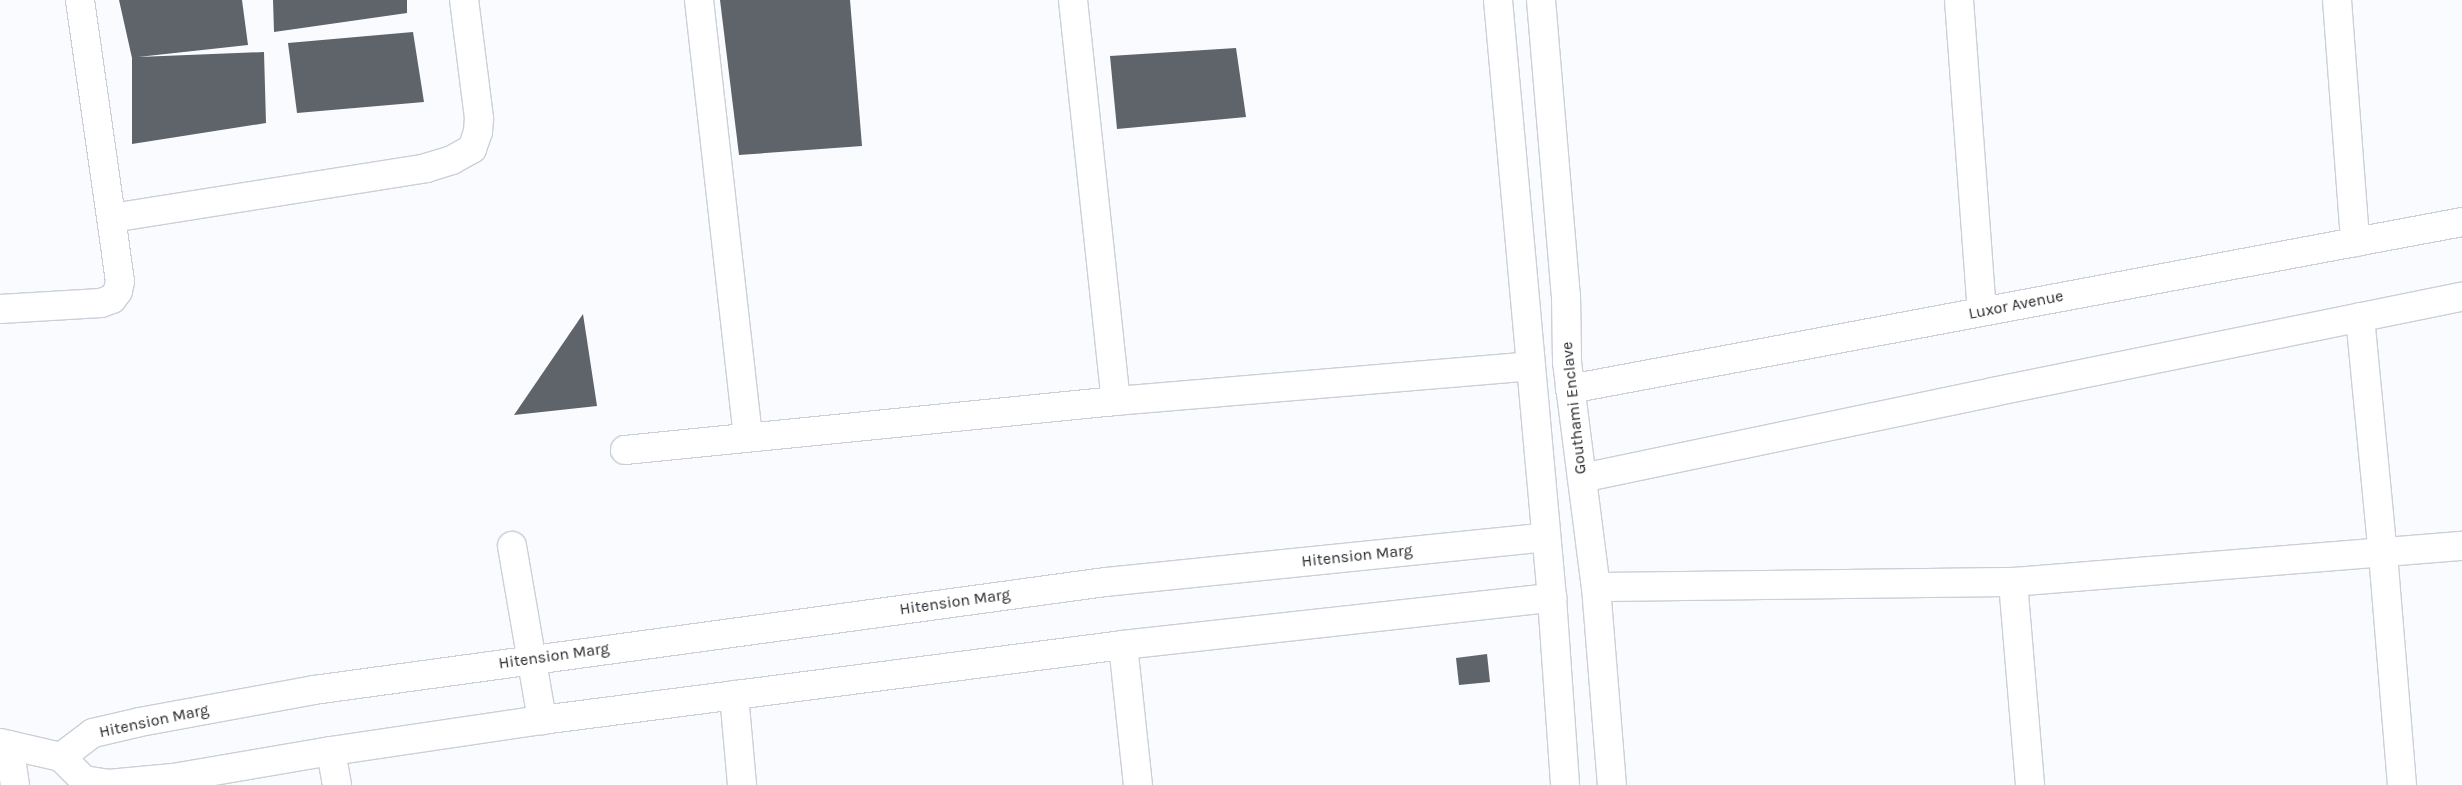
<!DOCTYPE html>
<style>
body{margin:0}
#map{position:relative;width:2462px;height:785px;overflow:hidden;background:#f9fbff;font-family:Karla,sans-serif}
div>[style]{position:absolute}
.building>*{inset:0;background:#5f636a}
.roads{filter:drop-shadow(1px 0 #cbd0d8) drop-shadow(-1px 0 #cbd0d8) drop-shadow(0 1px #cbd0d8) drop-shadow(0 -1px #cbd0d8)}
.street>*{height:28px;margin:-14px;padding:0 14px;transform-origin:14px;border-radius:14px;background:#fff}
.secondary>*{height:28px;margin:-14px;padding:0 14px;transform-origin:14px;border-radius:14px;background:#fff}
span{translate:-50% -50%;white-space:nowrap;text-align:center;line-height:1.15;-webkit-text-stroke:5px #fff;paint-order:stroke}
.street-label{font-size:16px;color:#27292c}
</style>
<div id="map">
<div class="building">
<div style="clip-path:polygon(119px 0,242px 0,248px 45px,138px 57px,264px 52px,266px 123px,132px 144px,132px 58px)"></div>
<div style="clip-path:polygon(273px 0,407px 0,407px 13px,274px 32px)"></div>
<div style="clip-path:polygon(720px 0,850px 0,862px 146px,739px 155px)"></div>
<div style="clip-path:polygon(413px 32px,424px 102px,297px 113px,288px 43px)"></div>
<div style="clip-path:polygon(1236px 48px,1246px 117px,1117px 129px,1110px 56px)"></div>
<div style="clip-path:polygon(583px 314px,597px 406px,514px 415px)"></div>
<div style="clip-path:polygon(1487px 654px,1490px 682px,1459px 685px,1456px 658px)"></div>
</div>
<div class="roads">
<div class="street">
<div style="left:699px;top:0;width:439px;rotate:83.6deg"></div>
<div style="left:1073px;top:0;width:403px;rotate:83.9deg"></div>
<div style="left:1959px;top:0;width:312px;rotate:85.8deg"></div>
<div style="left:2337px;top:0;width:243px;rotate:85.7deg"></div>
<div style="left:112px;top:218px;width:318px;rotate:-9deg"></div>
<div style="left:426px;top:168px;width:27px;rotate:-17deg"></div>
<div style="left:452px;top:160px;width:23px;rotate:-29deg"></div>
<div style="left:472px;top:149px;width:18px;rotate:-71deg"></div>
<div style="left:478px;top:132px;width:14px;rotate:-86deg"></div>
<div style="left:479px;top:118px;width:119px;rotate:-97.2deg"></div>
<div style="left:0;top:309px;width:101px;rotate:-3.4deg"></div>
<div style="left:101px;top:303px;width:12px;rotate:-20deg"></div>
<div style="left:112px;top:299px;width:10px;rotate:-53deg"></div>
<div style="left:118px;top:291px;width:10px;rotate:-79deg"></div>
<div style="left:120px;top:281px;width:284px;rotate:-98.1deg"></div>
<div style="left:2360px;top:317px;width:238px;rotate:84.5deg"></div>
<div style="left:2383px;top:554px;width:232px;rotate:85.3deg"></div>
<div style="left:1570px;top:389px;width:907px;rotate:-10.6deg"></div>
<div style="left:625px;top:450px;width:493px;rotate:-5.7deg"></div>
<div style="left:1116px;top:401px;width:414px;rotate:-4.8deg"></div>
<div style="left:1582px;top:478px;width:420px;rotate:-11.8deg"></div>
<div style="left:1993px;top:392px;width:479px;rotate:-11.5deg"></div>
<div style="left:512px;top:546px;width:177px;rotate:80.2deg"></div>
<div style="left:2013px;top:582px;width:204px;rotate:85.2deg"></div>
<div style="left:1596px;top:587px;width:417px;rotate:-0.7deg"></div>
<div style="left:2013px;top:582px;width:450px;rotate:-4.6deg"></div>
<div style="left:1123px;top:645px;width:141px;rotate:83.9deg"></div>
<div style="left:734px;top:695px;width:90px;rotate:84.9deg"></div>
<div style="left:0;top:743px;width:63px;rotate:12.9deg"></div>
<div style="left:9px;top:745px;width:40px;rotate:81.5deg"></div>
<div style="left:331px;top:751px;width:35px;rotate:80deg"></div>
<div style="left:61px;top:757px;width:33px;rotate:45deg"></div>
<div style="left:84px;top:780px;width:24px;rotate:9deg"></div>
<div style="left:108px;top:784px;width:65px;rotate:-5.3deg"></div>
<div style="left:173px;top:778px;width:160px;rotate:-9.7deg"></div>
<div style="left:331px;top:751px;width:213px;rotate:-8.4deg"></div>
<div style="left:542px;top:720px;width:586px;rotate:-7.36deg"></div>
<div style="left:1123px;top:645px;width:432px;rotate:-6.3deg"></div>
<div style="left:61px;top:757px;width:40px;rotate:-37deg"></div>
<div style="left:93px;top:733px;width:48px;rotate:-13.2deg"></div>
<div style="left:140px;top:722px;width:177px;rotate:-10.4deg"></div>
<div style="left:314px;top:690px;width:799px;rotate:-7.77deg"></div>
<div style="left:1106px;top:582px;width:442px;rotate:-5.8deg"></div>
</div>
<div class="secondary">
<div style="left:1498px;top:0;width:600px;rotate:84.84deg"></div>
<div style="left:1552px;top:598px;width:187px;rotate:86deg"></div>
<div style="left:1541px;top:0;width:296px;rotate:85.2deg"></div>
<div style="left:1566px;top:295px;width:67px;rotate:89.1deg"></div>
<div style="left:1567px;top:362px;width:227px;rotate:82.7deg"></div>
<div style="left:1596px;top:587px;width:199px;rotate:85.4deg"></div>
</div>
</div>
<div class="street-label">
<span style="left:2016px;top:305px;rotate:-11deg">Luxor Avenue</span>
<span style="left:1574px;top:408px;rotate:-96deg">Gouthami Enclave</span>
<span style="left:1357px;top:556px;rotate:-6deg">Hitension Marg</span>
<span style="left:955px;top:602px;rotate:-8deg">Hitension Marg</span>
<span style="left:554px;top:656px;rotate:-8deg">Hitension Marg</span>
<span style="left:154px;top:721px;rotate:-12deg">Hitension Marg</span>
</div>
</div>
